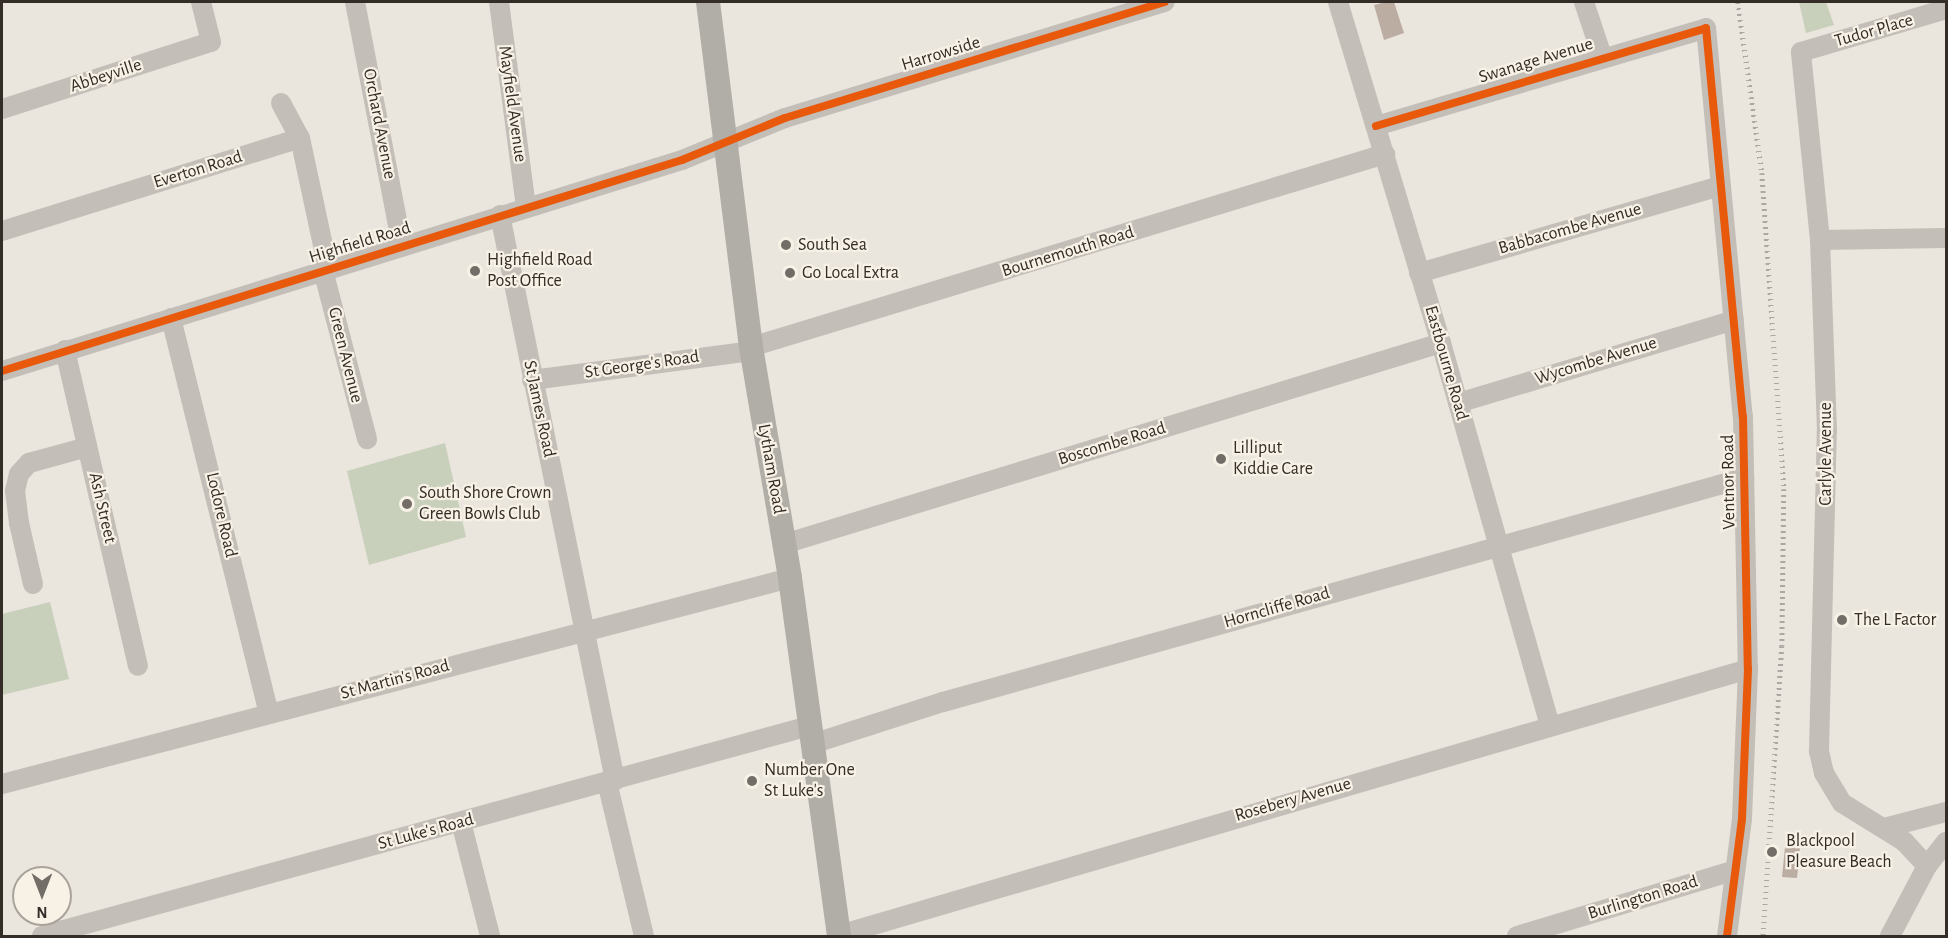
<!DOCTYPE html>
<style>
body{margin:0}
#map{position:relative;width:1948px;height:938px;overflow:hidden;background:#eae6de;font-family:"Alegreya Sans",sans-serif}
div>[style]{position:absolute}
.green>*{inset:0;background:#c8cfba}
.building>*{inset:0;background:#bcada2}
.minor>*{height:20px;margin:-10px;padding:0 10px;transform-origin:10px;border-radius:10px;background:#c3beb8}
.major>*{height:24px;margin:-12px;padding:0 12px;transform-origin:12px;border-radius:12px;background:#b1ada7}
.rail>*{height:4.5px;margin-top:-2.25px;transform-origin:0;background:repeating-linear-gradient(90deg,#aba7a2 0 1.5px,transparent 0 6px)}
.cycleway>*{height:8px;margin:-4px;padding:0 4px;transform-origin:4px;border-radius:4px;background:#e8590c}
.dots>*{width:16px;height:16px;translate:-50% -50%;box-sizing:border-box;border:3px solid #f7f1e6;border-radius:50%}
span{translate:-50% -50%;white-space:nowrap;text-align:center;line-height:1.15;-webkit-text-stroke:4.5px #f7f1e6;paint-order:stroke}
.street-label{font-size:18px;color:#332c27}
.poi-label{font-size:18px;color:#332c27}
.left{translate:0 -50%;text-align:left}
.frame{position:absolute;inset:0;border:3px solid #332c27;pointer-events:none}
.north{position:absolute;left:12px;top:866px;width:60px;height:60px;box-sizing:border-box;background:#f7f1e6;border:2px solid #a9a29a;border-radius:50%;rotate:180deg;font-size:16px;font-weight:700;line-height:24px;text-align:center;color:#332c27}
.north::after{content:'';display:block;margin:auto;width:21px;height:27px;background:#736d67;clip-path:polygon(50% 0,100% 100%,50% 72%,0 100%)}
</style>
<div id="map">
<div class="green">
<div style="clip-path:polygon(1799px 2px,1826px 2px,1834px 25px,1806px 33px)"></div>
<div style="clip-path:polygon(445px 443px,466px 537px,369px 565px,347px 471px)"></div>
<div style="clip-path:polygon(50px 602px,69px 679px,2px 695px,2px 614px)"></div>
</div>
<div class="building">
<div style="clip-path:polygon(1386px 2px,1394px 2px,1404px 33px,1384px 40px,1374px 5px)"></div>
<div style="clip-path:polygon(1785px 847px,1800px 848px,1797px 878px,1782px 877px)"></div>
</div>
<div class="minor">
<div style="left:355px;top:2px;width:248px;rotate:79.1deg"></div>
<div style="left:499px;top:2px;width:206px;rotate:82.5deg"></div>
<div style="left:1338px;top:2px;width:356px;rotate:73.2deg"></div>
<div style="left:1441px;top:343px;width:397px;rotate:74.1deg"></div>
<div style="left:1584px;top:2px;width:57px;rotate:71.6deg"></div>
<div style="left:281px;top:103px;width:40px;rotate:62deg"></div>
<div style="left:300px;top:138px;width:134px;rotate:77.9deg"></div>
<div style="left:2px;top:109px;width:219px;rotate:-17.8deg"></div>
<div style="left:211px;top:42px;width:41px;rotate:-104deg"></div>
<div style="left:1376px;top:126px;width:344px;rotate:-16.5deg"></div>
<div style="left:1706px;top:28px;width:391px;rotate:84.6deg"></div>
<div style="left:1743px;top:417px;width:252px;rotate:88.9deg"></div>
<div style="left:1748px;top:669px;width:150px;rotate:92.3deg"></div>
<div style="left:1742px;top:819px;width:118px;rotate:97.3deg"></div>
<div style="left:500px;top:215px;width:577px;rotate:78.5deg"></div>
<div style="left:2px;top:231px;width:312px;rotate:-17.3deg"></div>
<div style="left:1820px;top:240px;width:126px;rotate:-0.9deg"></div>
<div style="left:323px;top:270px;width:175px;rotate:75.4deg"></div>
<div style="left:1419px;top:273px;width:314px;rotate:-16.1deg"></div>
<div style="left:171px;top:318px;width:407px;rotate:76.1deg"></div>
<div style="left:751px;top:347px;width:663px;rotate:-16.93deg"></div>
<div style="left:65px;top:350px;width:324px;rotate:77deg"></div>
<div style="left:2px;top:371px;width:712px;rotate:-17.24deg"></div>
<div style="left:682px;top:160px;width:111px;rotate:-22.2deg"></div>
<div style="left:785px;top:118px;width:397px;rotate:-17deg"></div>
<div style="left:532px;top:380px;width:221px;rotate:-7.5deg"></div>
<div style="left:1458px;top:403px;width:288px;rotate:-16.7deg"></div>
<div style="left:784px;top:544px;width:687px;rotate:-17.01deg"></div>
<div style="left:33px;top:584px;width:63px;rotate:-102.9deg"></div>
<div style="left:19px;top:523px;width:32px;rotate:-97deg"></div>
<div style="left:15px;top:491px;width:17px;rotate:-77deg"></div>
<div style="left:19px;top:474px;width:15px;rotate:-48deg"></div>
<div style="left:29px;top:463px;width:60px;rotate:-15.4deg"></div>
<div style="left:812px;top:744px;width:138px;rotate:-17.8deg"></div>
<div style="left:943px;top:702px;width:832px;rotate:-15.62deg"></div>
<div style="left:607px;top:782px;width:158px;rotate:76.5deg"></div>
<div style="left:2px;top:784px;width:814px;rotate:-14.65deg"></div>
<div style="left:461px;top:822px;width:118px;rotate:75.7deg"></div>
<div style="left:1884px;top:828px;width:64px;rotate:-14.5deg"></div>
<div style="left:1927px;top:866px;width:33px;rotate:-133deg"></div>
<div style="left:1905px;top:842px;width:74px;rotate:-148.2deg"></div>
<div style="left:1842px;top:803px;width:35px;rotate:-121deg"></div>
<div style="left:1824px;top:773px;width:23px;rotate:-103deg"></div>
<div style="left:1819px;top:751px;width:320px;rotate:-88.6deg"></div>
<div style="left:1827px;top:431px;width:191px;rotate:-92.1deg"></div>
<div style="left:1820px;top:240px;width:189px;rotate:-95.8deg"></div>
<div style="left:1801px;top:52px;width:151px;rotate:-16.5deg"></div>
<div style="left:839px;top:935px;width:947px;rotate:-16.31deg"></div>
<div style="left:42px;top:936px;width:795px;rotate:-15.31deg"></div>
<div style="left:1517px;top:936px;width:228px;rotate:-16.8deg"></div>
<div style="left:1890px;top:936px;width:79px;rotate:-62.1deg"></div>
<div style="left:1927px;top:866px;width:31px;rotate:-52deg"></div>
</div>
<div class="major">
<div style="left:708px;top:2px;width:348px;rotate:82.9deg"></div>
<div style="left:751px;top:347px;width:234px;rotate:80.4deg"></div>
<div style="left:790px;top:578px;width:361px;rotate:82.2deg"></div>
</div>
<div class="rail">
<div style="left:1738px;top:2px;width:173px;rotate:82deg"></div>
<div style="left:1762px;top:173px;width:317px;rotate:86deg"></div>
<div style="left:1784px;top:489px;width:157px;rotate:90.7deg"></div>
<div style="left:1782px;top:646px;width:291px;rotate:93.7deg"></div>
</div>
<div class="cycleway">
<div style="left:1376px;top:126px;width:344px;rotate:-16.5deg"></div>
<div style="left:1706px;top:28px;width:391px;rotate:84.6deg"></div>
<div style="left:1743px;top:417px;width:252px;rotate:88.9deg"></div>
<div style="left:1748px;top:669px;width:150px;rotate:92.3deg"></div>
<div style="left:1742px;top:819px;width:118px;rotate:97.3deg"></div>
<div style="left:2px;top:371px;width:712px;rotate:-17.24deg"></div>
<div style="left:682px;top:160px;width:111px;rotate:-22.2deg"></div>
<div style="left:785px;top:118px;width:397px;rotate:-17deg"></div>
</div>
<div class="dots">
<div style="left:786px;top:245px;background:#736d67"></div>
<div style="left:475px;top:271px;background:#736d67"></div>
<div style="left:790px;top:273px;background:#736d67"></div>
<div style="left:1221px;top:459px;background:#736d67"></div>
<div style="left:407px;top:504px;background:#736d67"></div>
<div style="left:1842px;top:620px;background:#736d67"></div>
<div style="left:752px;top:781px;background:#736d67"></div>
<div style="left:1772px;top:852px;background:#736d67"></div>
</div>
<div class="street-label">
<span style="left:1874px;top:31px;rotate:-16deg">Tudor Place</span>
<span style="left:941px;top:54px;rotate:-17deg">Harrowside</span>
<span style="left:1536px;top:61px;rotate:-17deg">Swanage Avenue</span>
<span style="left:106px;top:76px;rotate:-18deg">Abbeyville</span>
<span style="left:512px;top:104px;rotate:82deg">Mayfield Avenue</span>
<span style="left:379px;top:124px;rotate:79deg">Orchard Avenue</span>
<span style="left:198px;top:170px;rotate:-17deg">Everton Road</span>
<span style="left:1570px;top:229px;rotate:-16deg">Babbacombe Avenue</span>
<span style="left:360px;top:243px;rotate:-17deg">Highfield Road</span>
<span style="left:1068px;top:252px;rotate:-17deg">Bournemouth Road</span>
<span style="left:345px;top:355px;rotate:76deg">Green Avenue</span>
<span style="left:1596px;top:361px;rotate:-17deg">Wycombe Avenue</span>
<span style="left:1446px;top:363px;rotate:74deg">Eastbourne Road</span>
<span style="left:642px;top:365px;rotate:-8deg">St George's Road</span>
<span style="left:539px;top:409px;rotate:78deg">St James Road</span>
<span style="left:1112px;top:444px;rotate:-17deg">Boscombe Road</span>
<span style="left:1826px;top:454px;rotate:-90deg">Carlyle Avenue</span>
<span style="left:771px;top:469px;rotate:80deg">Lytham Road</span>
<span style="left:1729px;top:482px;rotate:-91deg">Ventnor Road</span>
<span style="left:102px;top:508px;rotate:77deg">Ash Street</span>
<span style="left:221px;top:515px;rotate:77deg">Lodore Road</span>
<span style="left:1277px;top:608px;rotate:-16deg">Horncliffe Road</span>
<span style="left:395px;top:680px;rotate:-15deg">St Martin's Road</span>
<span style="left:1293px;top:800px;rotate:-16deg">Rosebery Avenue</span>
<span style="left:426px;top:832px;rotate:-15deg">St Luke's Road</span>
<span style="left:1643px;top:898px;rotate:-17deg">Burlington Road</span>
</div>
<div class="poi-label">
<span class="left" style="left:798px;top:245px">South Sea</span>
<span class="left" style="left:487px;top:271px">Highfield Road<br>Post Office</span>
<span class="left" style="left:802px;top:273px">Go Local Extra</span>
<span class="left" style="left:1233px;top:459px">Lilliput<br>Kiddie Care</span>
<span class="left" style="left:419px;top:504px">South Shore Crown<br>Green Bowls Club</span>
<span class="left" style="left:1854px;top:620px">The L Factor</span>
<span class="left" style="left:764px;top:781px">Number One<br>St Luke's</span>
<span class="left" style="left:1786px;top:852px">Blackpool<br>Pleasure Beach</span>
</div>
<div class="frame"></div>
<div class="north">N</div>
</div>
